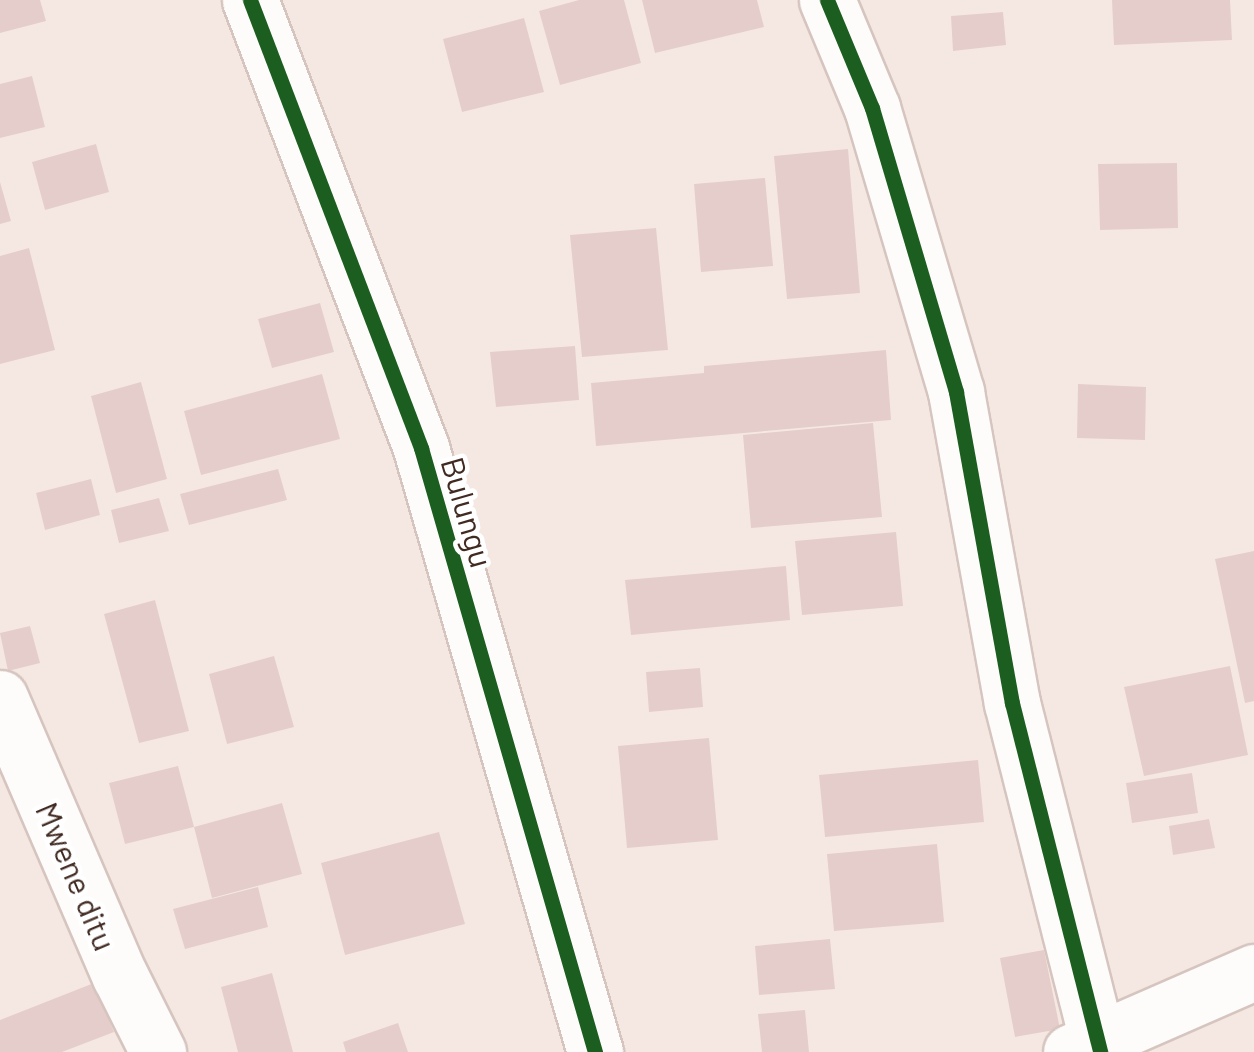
<!DOCTYPE html>
<style>
body{margin:0}
#map{position:relative;width:1254px;height:1052px;overflow:hidden;background:#f5e8e3;font-family:Barlow,sans-serif}
div>[style]{position:absolute}
.building>*{inset:0;background:#e5cdcb}
.roads{filter:drop-shadow(2px 0 #d6c5bf) drop-shadow(-2px 0 #d6c5bf) drop-shadow(0 2px #d6c5bf) drop-shadow(0 -2px #d6c5bf)}
.street>*{height:55px;margin:-27.5px;padding:0 27.5px;transform-origin:27.5px;border-radius:27.5px;background:#fefcfb}
.cycleway>*{height:15px;margin:-7.5px;padding:0 7.5px;transform-origin:7.5px;border-radius:7.5px;background:#1b5e20}
span{translate:-50% -50%;white-space:nowrap;text-align:center;line-height:1.15;-webkit-text-stroke:9px #fff;paint-order:stroke}
.street-label{font-size:32px;color:#412a21}
</style>
<div id="map">
<div class="building">
<div style="clip-path:polygon(0 0,40px 0,46px 21px,0 33px)"></div>
<div style="clip-path:polygon(579px 0,624px 0,641px 63px,560px 85px,539px 11px)"></div>
<div style="clip-path:polygon(642px 0,757px 0,764px 27px,655px 53px)"></div>
<div style="clip-path:polygon(1112px 0,1230px 0,1232px 40px,1114px 45px)"></div>
<div style="clip-path:polygon(1003px 12px,1006px 45px,953px 51px,951px 16px)"></div>
<div style="clip-path:polygon(524px 18px,544px 92px,462px 112px,443px 39px)"></div>
<div style="clip-path:polygon(32px 76px,45px 127px,0 138px,0 84px)"></div>
<div style="clip-path:polygon(96px 144px,109px 192px,45px 210px,32px 162px)"></div>
<div style="clip-path:polygon(848px 149px,860px 293px,787px 299px,774px 156px)"></div>
<div style="clip-path:polygon(1177px 163px,1178px 228px,1100px 230px,1098px 164px)"></div>
<div style="clip-path:polygon(765px 178px,773px 266px,701px 272px,694px 184px)"></div>
<div style="clip-path:polygon(0 182px,11px 221px,0 224px)"></div>
<div style="clip-path:polygon(656px 228px,668px 350px,582px 357px,570px 235px)"></div>
<div style="clip-path:polygon(29px 248px,55px 350px,0 364px,0 256px)"></div>
<div style="clip-path:polygon(320px 303px,334px 352px,272px 368px,258px 319px)"></div>
<div style="clip-path:polygon(575px 346px,579px 400px,496px 407px,490px 352px)"></div>
<div style="clip-path:polygon(886px 350px,891px 420px,596px 446px,591px 383px,704px 373px,704px 366px)"></div>
<div style="clip-path:polygon(322px 374px,340px 439px,201px 475px,184px 411px)"></div>
<div style="clip-path:polygon(141px 382px,167px 479px,116px 493px,91px 396px)"></div>
<div style="clip-path:polygon(1078px 384px,1146px 387px,1145px 440px,1077px 438px)"></div>
<div style="clip-path:polygon(873px 423px,882px 517px,751px 528px,743px 435px)"></div>
<div style="clip-path:polygon(278px 469px,287px 500px,189px 525px,180px 494px)"></div>
<div style="clip-path:polygon(91px 479px,100px 515px,45px 530px,36px 493px)"></div>
<div style="clip-path:polygon(159px 498px,169px 531px,119px 543px,111px 510px)"></div>
<div style="clip-path:polygon(896px 532px,903px 606px,802px 615px,795px 541px)"></div>
<div style="clip-path:polygon(1254px 551px,1254px 701px,1245px 703px,1215px 559px)"></div>
<div style="clip-path:polygon(786px 566px,790px 620px,631px 635px,625px 580px)"></div>
<div style="clip-path:polygon(155px 600px,189px 731px,139px 743px,104px 614px)"></div>
<div style="clip-path:polygon(30px 626px,40px 663px,8px 671px,0 633px)"></div>
<div style="clip-path:polygon(274px 656px,294px 727px,227px 744px,209px 674px)"></div>
<div style="clip-path:polygon(1230px 666px,1248px 755px,1144px 776px,1124px 687px)"></div>
<div style="clip-path:polygon(700px 668px,703px 707px,649px 712px,646px 672px)"></div>
<div style="clip-path:polygon(709px 738px,718px 840px,627px 848px,618px 746px)"></div>
<div style="clip-path:polygon(978px 760px,984px 822px,825px 837px,819px 775px)"></div>
<div style="clip-path:polygon(178px 766px,194px 827px,282px 803px,302px 874px,212px 898px,194px 827px,125px 844px,109px 783px)"></div>
<div style="clip-path:polygon(1192px 773px,1198px 813px,1132px 823px,1126px 783px)"></div>
<div style="clip-path:polygon(1209px 819px,1215px 848px,1173px 855px,1169px 826px)"></div>
<div style="clip-path:polygon(439px 832px,465px 924px,345px 955px,321px 863px)"></div>
<div style="clip-path:polygon(937px 844px,944px 922px,834px 931px,827px 854px)"></div>
<div style="clip-path:polygon(258px 887px,268px 927px,185px 949px,173px 909px)"></div>
<div style="clip-path:polygon(830px 939px,835px 989px,759px 995px,755px 946px)"></div>
<div style="clip-path:polygon(1044px 950px,1060px 1029px,1015px 1037px,1000px 958px)"></div>
<div style="clip-path:polygon(272px 973px,293px 1052px,238px 1052px,221px 987px)"></div>
<div style="clip-path:polygon(94px 983px,114px 1032px,62px 1052px,0 1052px,0 1020px)"></div>
<div style="clip-path:polygon(805px 1010px,809px 1052px,762px 1052px,758px 1014px)"></div>
<div style="clip-path:polygon(398px 1023px,408px 1052px,346px 1052px,343px 1042px)"></div>
</div>
<div class="roads">
<div class="street">
<div style="left:250px;top:0;width:480px;rotate:69.1deg"></div>
<div style="left:421px;top:448px;width:629px;rotate:73.93deg"></div>
<div style="left:827px;top:0;width:117px;rotate:67.4deg"></div>
<div style="left:872px;top:108px;width:296px;rotate:73.5deg"></div>
<div style="left:956px;top:392px;width:316px;rotate:79.8deg"></div>
<div style="left:1012px;top:703px;width:360px;rotate:75.8deg"></div>
<div style="left:0;top:698px;width:303px;rotate:66.7deg"></div>
<div style="left:120px;top:976px;width:85px;rotate:63.4deg"></div>
<div style="left:1071px;top:1052px;width:200px;rotate:-23.6deg"></div>
</div>
</div>
<div class="cycleway">
<div style="left:250px;top:0;width:480px;rotate:69.1deg"></div>
<div style="left:421px;top:448px;width:629px;rotate:73.93deg"></div>
<div style="left:827px;top:0;width:117px;rotate:67.4deg"></div>
<div style="left:872px;top:108px;width:296px;rotate:73.5deg"></div>
<div style="left:956px;top:392px;width:316px;rotate:79.8deg"></div>
<div style="left:1012px;top:703px;width:360px;rotate:75.8deg"></div>
</div>
<div class="street-label">
<span style="left:468px;top:512px;rotate:74deg">Bulungu</span>
<span style="left:77px;top:876px;rotate:67deg">Mwene ditu</span>
</div>
</div>
